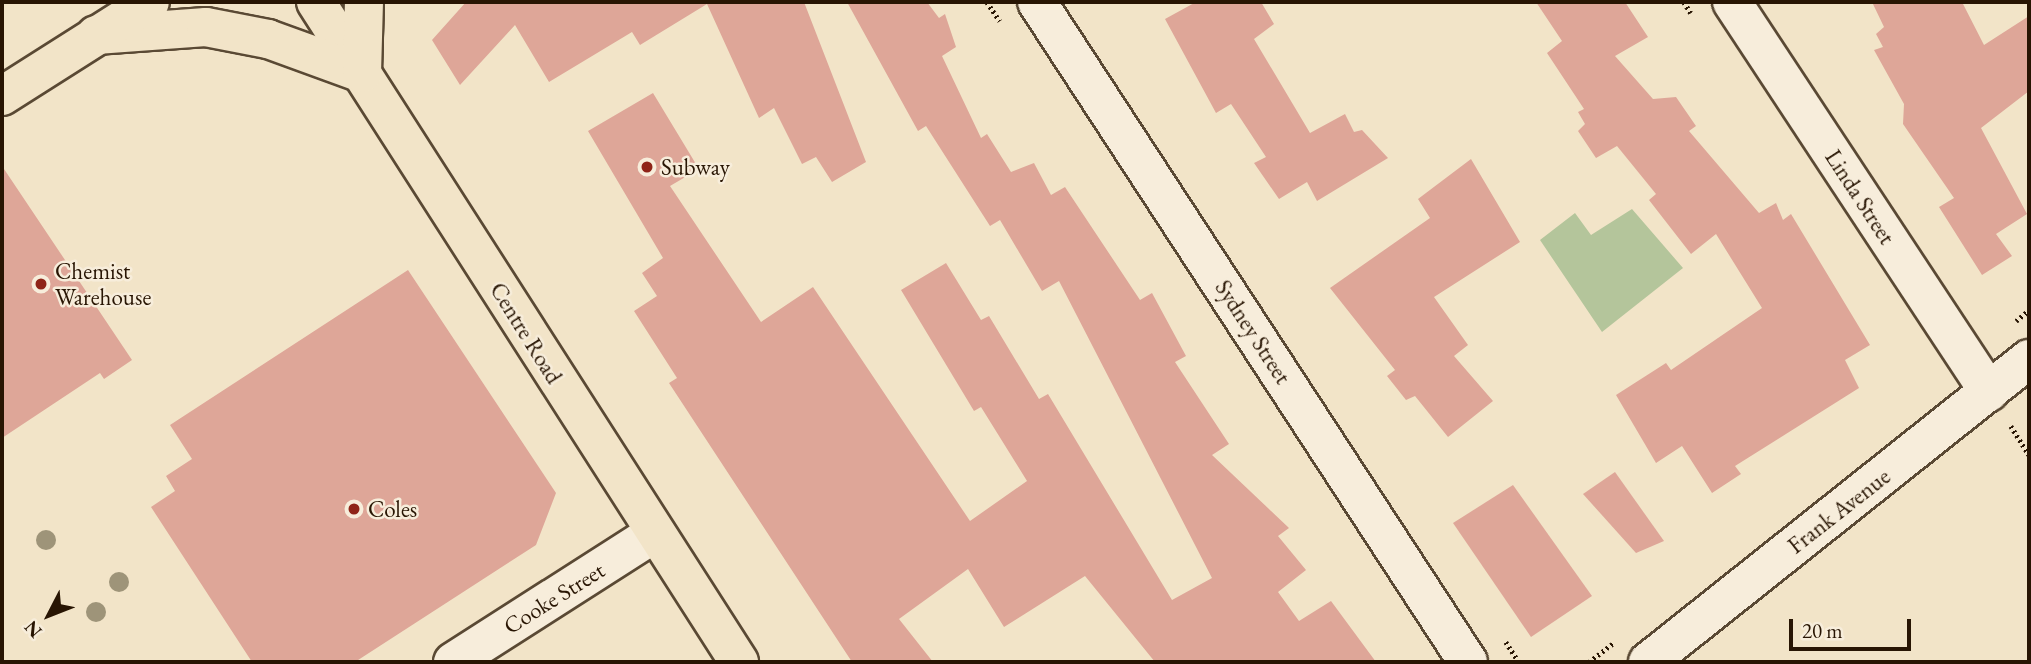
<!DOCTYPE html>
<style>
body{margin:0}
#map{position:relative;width:2031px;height:664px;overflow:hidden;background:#f2e4c8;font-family:"EB Garamond",serif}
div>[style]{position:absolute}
.green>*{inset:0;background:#b4c59b}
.building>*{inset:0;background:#dea698}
.path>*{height:4.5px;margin-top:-2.25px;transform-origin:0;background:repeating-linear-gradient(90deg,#281503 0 2px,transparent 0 5.5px)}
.roads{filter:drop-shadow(2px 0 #5a4934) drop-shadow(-2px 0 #5a4934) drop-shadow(0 2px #5a4934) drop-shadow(0 -2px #5a4934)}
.minor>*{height:38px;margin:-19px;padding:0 19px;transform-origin:19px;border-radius:19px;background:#f7eddb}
.primary>*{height:38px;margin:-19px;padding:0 19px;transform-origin:19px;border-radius:19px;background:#f2e4c8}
.trees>*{width:20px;height:20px;margin:-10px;border-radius:50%;background:#9e9479}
.dots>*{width:19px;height:19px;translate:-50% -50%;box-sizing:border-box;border:4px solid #f7eddb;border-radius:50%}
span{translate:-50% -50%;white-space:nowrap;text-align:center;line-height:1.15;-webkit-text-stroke:5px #f7eddb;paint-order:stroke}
.poi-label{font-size:23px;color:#281503}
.left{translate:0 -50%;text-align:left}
.street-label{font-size:23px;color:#281503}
.frame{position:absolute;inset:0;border:4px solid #281503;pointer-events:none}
.north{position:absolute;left:14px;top:580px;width:70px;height:70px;-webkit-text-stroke:5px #f7eddb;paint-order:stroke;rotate:228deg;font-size:19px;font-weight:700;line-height:28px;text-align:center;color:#281503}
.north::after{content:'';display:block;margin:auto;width:24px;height:32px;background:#281503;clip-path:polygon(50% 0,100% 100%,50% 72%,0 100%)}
.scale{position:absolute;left:1789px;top:619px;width:122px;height:32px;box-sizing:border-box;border:4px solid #281503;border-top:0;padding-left:9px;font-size:21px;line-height:24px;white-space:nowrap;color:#281503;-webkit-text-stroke:5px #f7eddb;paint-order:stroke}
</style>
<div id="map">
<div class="green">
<div style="clip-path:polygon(1632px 209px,1683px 268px,1602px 332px,1540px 240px,1575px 213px,1591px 235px)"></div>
</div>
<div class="building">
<div style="clip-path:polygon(466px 2px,804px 2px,866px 162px,832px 182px,816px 157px,802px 164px,774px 108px,759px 118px,707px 4px,640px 45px,632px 32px,549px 82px,515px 25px,460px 85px,432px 40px)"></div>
<div style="clip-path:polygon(847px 2px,927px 2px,939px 18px,945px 14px,956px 47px,942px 56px,981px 138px,987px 134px,1011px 172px,1034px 163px,1051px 195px,1065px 187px,1140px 300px,1152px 293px,1186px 356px,1175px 362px,1229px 444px,1212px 455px,1289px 528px,1278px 536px,1306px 570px,1278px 592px,1299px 621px,1331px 601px,1376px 662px,1155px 662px,1085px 576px,1004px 627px,968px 569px,899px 619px,933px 662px,852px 662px,669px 383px,677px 378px,634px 311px,657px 296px,642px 273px,663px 258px,588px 131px,653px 93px,699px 169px,670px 186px,761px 322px,813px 287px,970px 521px,1027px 481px,981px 407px,974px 411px,901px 290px,946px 263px,981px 320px,989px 316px,1039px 399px,1048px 394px,1172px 600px,1212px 578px,1059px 281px,1042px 291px,1000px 220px,990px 226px,926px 126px,918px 131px)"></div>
<div style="clip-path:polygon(1196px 2px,1261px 2px,1274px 24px,1254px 39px,1310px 133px,1345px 114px,1354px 132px,1362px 130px,1388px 158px,1317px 201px,1307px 182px,1279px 199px,1254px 163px,1266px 157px,1231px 104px,1216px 113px,1165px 19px)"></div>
<div style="clip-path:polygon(1536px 2px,1625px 2px,1648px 37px,1615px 56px,1653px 99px,1676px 97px,1696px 126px,1689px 131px,1759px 213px,1776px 203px,1783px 220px,1791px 214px,1870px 345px,1845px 360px,1859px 388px,1735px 466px,1741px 474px,1712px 493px,1682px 446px,1656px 463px,1616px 395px,1666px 363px,1671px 370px,1762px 308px,1716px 234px,1691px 254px,1649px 200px,1656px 194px,1617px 146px,1596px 158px,1578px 131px,1585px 124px,1578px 112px,1584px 109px,1547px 53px,1562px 41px)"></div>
<div style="clip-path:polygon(1872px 2px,1962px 2px,1984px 45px,2029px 16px,2029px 91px,1981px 128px,2027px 214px,1996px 234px,2012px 256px,1982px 275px,1939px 207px,1954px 198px,1903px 124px,1904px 104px,1874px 50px,1883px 47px,1876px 34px,1884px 27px)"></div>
<div style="clip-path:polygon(1471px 159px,1520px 242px,1434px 297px,1468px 345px,1454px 356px,1493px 401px,1448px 437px,1415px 396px,1406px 400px,1387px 376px,1395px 370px,1330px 288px,1430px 218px,1418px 199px)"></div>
<div style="clip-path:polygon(2px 166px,132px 360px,104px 379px,100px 373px,2px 438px)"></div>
<div style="clip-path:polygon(408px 270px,556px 493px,536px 545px,355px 662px,252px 662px,151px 507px,175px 491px,166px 476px,192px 459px,170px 425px)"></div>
<div style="clip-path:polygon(1615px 472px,1664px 541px,1636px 553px,1583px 494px)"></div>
<div style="clip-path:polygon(1513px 485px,1592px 596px,1531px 637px,1453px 523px)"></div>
</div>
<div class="path">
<div style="left:987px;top:2px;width:23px;rotate:56deg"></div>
<div style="left:1684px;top:2px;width:13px;rotate:58deg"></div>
<div style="left:2016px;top:321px;width:17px;rotate:-40deg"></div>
<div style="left:2011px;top:426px;width:34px;rotate:58deg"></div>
<div style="left:1506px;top:642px;width:24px;rotate:57deg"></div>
<div style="left:1589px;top:662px;width:31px;rotate:-38deg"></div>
</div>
<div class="roads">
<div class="minor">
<div style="left:1037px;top:2px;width:788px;rotate:56.85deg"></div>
<div style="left:1732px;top:2px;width:467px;rotate:56.6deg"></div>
<div style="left:453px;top:662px;width:240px;rotate:-32.6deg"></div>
<div style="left:1648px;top:662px;width:487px;rotate:-38.5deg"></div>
</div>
<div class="primary">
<div style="left:316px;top:2px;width:784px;rotate:57.34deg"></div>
<div style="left:96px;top:35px;width:110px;rotate:-4.2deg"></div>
<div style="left:206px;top:27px;width:63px;rotate:11deg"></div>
<div style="left:268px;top:39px;width:100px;rotate:19.9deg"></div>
<div style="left:362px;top:73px;width:71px;rotate:-88.4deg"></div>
<div style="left:2px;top:96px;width:175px;rotate:-32.4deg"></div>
</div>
</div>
<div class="trees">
<div style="left:46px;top:540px"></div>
<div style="left:119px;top:582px"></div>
<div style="left:96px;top:612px"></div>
</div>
<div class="dots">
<div style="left:647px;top:167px;background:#8f2418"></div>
<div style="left:41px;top:284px;background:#8f2418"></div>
<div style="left:354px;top:509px;background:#8f2418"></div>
</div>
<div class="poi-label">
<span class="left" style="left:661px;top:167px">Subway</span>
<span class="left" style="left:55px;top:284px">Chemist<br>Warehouse</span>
<span class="left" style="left:368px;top:509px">Coles</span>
</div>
<div class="street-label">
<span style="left:1860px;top:197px;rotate:57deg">Linda Street</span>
<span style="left:1253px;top:332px;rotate:57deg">Sydney Street</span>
<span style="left:526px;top:333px;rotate:58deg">Centre Road</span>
<span style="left:1839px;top:511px;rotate:-38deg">Frank Avenue</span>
<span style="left:554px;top:598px;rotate:-32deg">Cooke Street</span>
</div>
<div class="frame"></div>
<div class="north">N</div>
<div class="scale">20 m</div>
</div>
